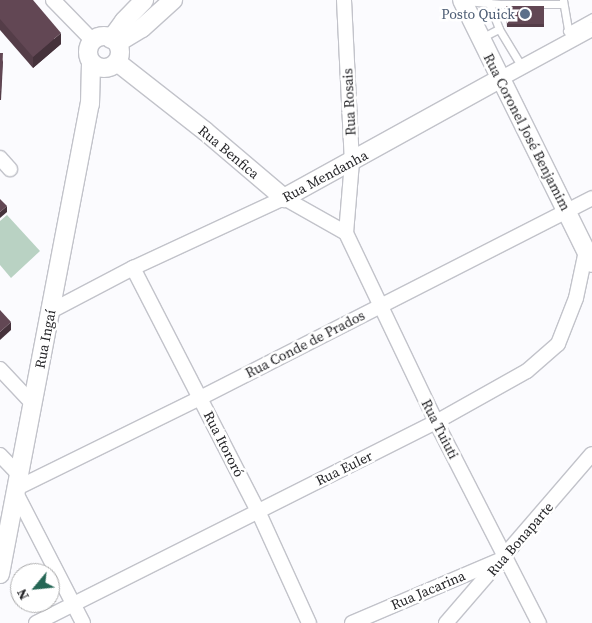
<!DOCTYPE html>
<meta charset="utf-8">
<style>
body{margin:0}
#map{position:relative;width:592px;height:623px;overflow:hidden;background:#fbfbfe;font-family:"Source Serif 4",serif}
div>[style]{position:absolute}
.green>*{inset:0;background:#b9d2c3}
.roads{filter:drop-shadow(1px 0 #c2c3ca) drop-shadow(-1px 0 #c2c3ca) drop-shadow(0 1px #c2c3ca) drop-shadow(0 -1px #c2c3ca)}
.service>*{height:7px;margin:-3.5px;padding:0 3.5px;transform-origin:3.5px;border-radius:3.5px;background:#fff}
.minor>*{height:14px;margin:-7px;padding:0 7px;transform-origin:7px;border-radius:7px;background:#fff}
.tertiary>*{height:18px;margin:-9px;padding:0 9px;transform-origin:9px;border-radius:9px;background:#fff}
.tertiary>.ring{margin:-9px;padding:0;box-sizing:content-box;background:none;border:18px solid #fff;border-radius:50%}
.wall>*{inset:0;background:#543d48}
.shaded-wall>*{inset:0;background:#45323b}
.building>*{inset:0;background:#624754}
.dots>*{width:14px;height:14px;translate:-50% -50%;box-sizing:border-box;border:2px solid #fff;border-radius:50%}
span{translate:-50% -50%;white-space:nowrap;text-align:center;line-height:1.15;-webkit-text-stroke:5px #fff;paint-order:stroke}
.service-label{font-size:14px;color:#4e5e75}
.right{translate:-100% -50%;text-align:right}
.street-label{font-size:14px;color:#252528}
.north{position:absolute;left:10px;top:563px;width:50px;height:50px;box-sizing:border-box;background:#fff;border:1px solid #a8a8a9;border-radius:50%;rotate:242deg;font-size:14px;font-weight:700;line-height:20px;text-align:center;color:#252528}
.north::after{content:'';display:block;margin:auto;width:18px;height:22px;background:#256655;clip-path:polygon(50% 0,100% 100%,50% 72%,0 100%)}
</style>
<div id="map">
<div class="green">
<div style="clip-path:polygon(7px 215px,40px 251px,11px 278px,0 265px,0 221px)"></div>
</div>
<div class="roads">
<div class="service">
<div style="left:488px;top:0;width:31px;rotate:69deg"></div>
<div style="left:499px;top:29px;width:44px;rotate:58.8deg"></div>
<div style="left:563px;top:0;width:42px;rotate:80.3deg"></div>
<div style="left:465px;top:1px;width:38px;rotate:5deg"></div>
<div style="left:503px;top:4px;width:59px"></div>
<div style="left:567px;top:31px;width:29px;rotate:-29deg"></div>
<div style="left:481px;top:38px;width:20px;rotate:-27deg"></div>
</div>
<div class="minor">
<div style="left:53px;top:0;width:57px;rotate:45.7deg"></div>
<div style="left:344px;top:0;width:162px;rotate:87.2deg"></div>
<div style="left:352px;top:162px;width:71px;rotate:94.8deg"></div>
<div style="left:346px;top:233px;width:209px;rotate:64.5deg"></div>
<div style="left:436px;top:422px;width:226px;rotate:62.9deg"></div>
<div style="left:500px;top:79px;width:105px;rotate:-28.5deg"></div>
<div style="left:0;top:158px;width:15px;rotate:48deg"></div>
<div style="left:133px;top:268px;width:273px;rotate:62.8deg"></div>
<div style="left:258px;top:511px;width:123px;rotate:65.5deg"></div>
<div style="left:51px;top:311px;width:93px;rotate:-27.7deg"></div>
<div style="left:133px;top:268px;width:166px;rotate:-24.9deg"></div>
<div style="left:284px;top:198px;width:71px;rotate:29.4deg"></div>
<div style="left:0;top:369px;width:48px;rotate:46.7deg"></div>
<div style="left:0;top:455px;width:29px;rotate:46deg"></div>
<div style="left:17px;top:488px;width:204px;rotate:-26.2deg"></div>
<div style="left:200px;top:398px;width:440px;rotate:-27deg"></div>
<div style="left:16px;top:493px;width:146px;rotate:62.7deg"></div>
<div style="left:36px;top:623px;width:448px;rotate:-26.7deg"></div>
<div style="left:436px;top:422px;width:104px;rotate:-29.3deg"></div>
<div style="left:527px;top:371px;width:41px;rotate:-41.1deg"></div>
<div style="left:558px;top:344px;width:49px;rotate:-68.6deg"></div>
<div style="left:576px;top:298px;width:48px;rotate:-78deg"></div>
<div style="left:352px;top:623px;width:161px;rotate:-23.1deg"></div>
<div style="left:446px;top:623px;width:223px;rotate:-49.2deg"></div>
</div>
<div class="tertiary">
<div style="left:462px;top:0;width:293px;rotate:63.7deg"></div>
<div class="ring" style="left:88px;top:36px;width:14px;height:14px"></div>
<div style="left:111px;top:39px;width:22px;rotate:-54deg"></div>
<div style="left:124px;top:21px;width:29px;rotate:-46deg"></div>
<div style="left:117px;top:43px;width:29px;rotate:-31deg"></div>
<div style="left:142px;top:28px;width:42px;rotate:-42.1deg"></div>
<div style="left:117px;top:62px;width:112px;rotate:38.1deg"></div>
<div style="left:205px;top:131px;width:104px;rotate:40.3deg"></div>
<div style="left:284px;top:198px;width:247px;rotate:-28.9deg"></div>
<div style="left:0;top:574px;width:479px;rotate:-79.2deg"></div>
<div style="left:90px;top:104px;width:42px;rotate:-88.6deg"></div>
</div>
</div>
<div class="wall">
<div style="clip-path:polygon(0 0,61px 44px,33px 68px,0 30px)"></div>
<div style="clip-path:polygon(506px 6px,544px 6px,544px 27px,507px 27px)"></div>
<div style="clip-path:polygon(0 53px,3px 62px,1px 100px,0 100px)"></div>
</div>
<div class="shaded-wall">
<div style="clip-path:polygon(61px 33px,61px 44px,33px 68px,33px 57px)"></div>
<div style="clip-path:polygon(7px 206px,7px 212px,0 218px,0 212px)"></div>
<div style="clip-path:polygon(11px 322px,11px 330px,0 340px,0 332px)"></div>
</div>
<div class="building">
<div style="clip-path:polygon(0 0,33px 0,61px 33px,33px 57px,0 19px)"></div>
<div style="clip-path:polygon(506px 6px,544px 6px,544px 24px,507px 24px)"></div>
<div style="clip-path:polygon(0 53px,3px 53px,1px 91px,0 91px)"></div>
<div style="clip-path:polygon(0 199px,7px 206px,0 212px)"></div>
<div style="clip-path:polygon(0 310px,11px 322px,0 332px)"></div>
</div>
<div class="dots">
<div style="left:525px;top:14px;background:#5c6f8a"></div>
</div>
<div class="service-label">
<span class="right" style="left:515px;top:14px">Posto Quick</span>
</div>
<div class="street-label">
<span style="left:349px;top:102px;rotate:-93deg">Rua Rosais</span>
<span style="left:527px;top:132px;rotate:63deg">Rua Coronel José Benjamim</span>
<span style="left:229px;top:152px;rotate:40deg">Rua Benfica</span>
<span style="left:325px;top:176px;rotate:-28deg">Rua Mendanha</span>
<span style="left:45px;top:339px;rotate:-79deg">Rua Ingaí</span>
<span style="left:305px;top:344px;rotate:-27deg">Rua Conde de Prados</span>
<span style="left:440px;top:429px;rotate:63deg">Rua Tuiuti</span>
<span style="left:224px;top:444px;rotate:63deg">Rua Itororó</span>
<span style="left:344px;top:468px;rotate:-26deg">Rua Euler</span>
<span style="left:520px;top:539px;rotate:-49deg">Rua Bonaparte</span>
<span style="left:428px;top:590px;rotate:-23deg">Rua Jacarina</span>
</div>
<div class="north">N</div>
</div>
